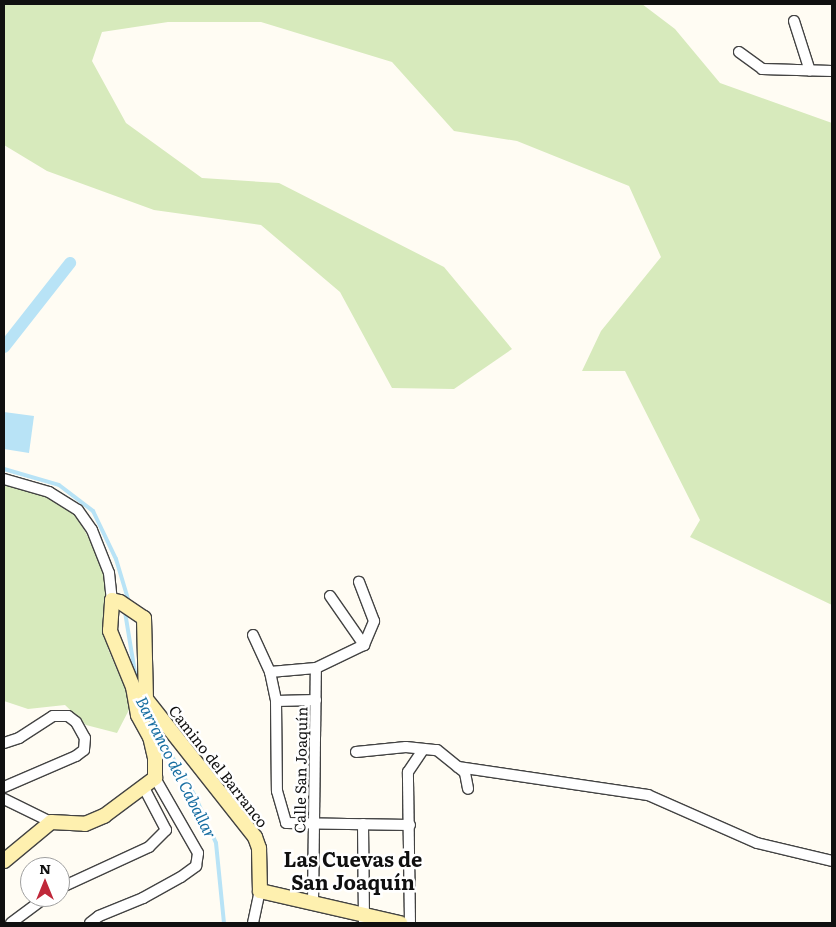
<!DOCTYPE html>
<meta charset="utf-8">
<style>
body{margin:0}
#map{position:relative;width:836px;height:927px;overflow:hidden;background:#fffcf3;font-family:Literata,serif}
div>[style]{position:absolute}
.green>*{inset:0;background:#d7eabc}
.water>*{inset:0;background:#b8e3f6}
.stream>*{height:4px;margin:-2px;padding:0 2px;transform-origin:2px;border-radius:2px;background:#b8e3f6}
.canal>*{height:12px;margin:-6px;padding:0 6px;transform-origin:6px;border-radius:6px;background:#b8e3f6}
.roads{filter:drop-shadow(1px 0 #434343) drop-shadow(-1px 0 #434343) drop-shadow(0 1px #434343) drop-shadow(0 -1px #434343)}
.street>*{height:10px;margin:-5px;padding:0 5px;transform-origin:5px;border-radius:5px;background:#fff}
.secondary>*{height:14px;margin:-7px;padding:0 7px;transform-origin:7px;border-radius:7px;background:#fef0af}
span{translate:-50% -50%;white-space:nowrap;text-align:center;line-height:1.15;-webkit-text-stroke:5px #fff;paint-order:stroke}
.street-label{font-size:15px;color:#101010}
.water-label{font-size:16px;color:#196fa2;font-style:italic}
.district-label{font-size:20px;color:#101010;font-weight:700}
.frame{position:absolute;inset:0;border:5px solid #101010;pointer-events:none}
.north{position:absolute;left:20px;top:857px;width:50px;height:50px;box-sizing:border-box;background:#fff;border:1px solid #9f9f9f;border-radius:50%;rotate:0deg;font-size:14px;font-weight:700;line-height:20px;text-align:center;color:#101010}
.north::after{content:'';display:block;margin:auto;width:18px;height:22px;background:#c0283a;clip-path:polygon(50% 0,100% 100%,50% 72%,0 100%)}
</style>
<div id="map">
<div class="green">
<div style="clip-path:polygon(4px 4px,642px 4px,675px 29px,720px 83px,832px 123px,832px 605px,690px 537px,700px 520px,625px 371px,582px 371px,601px 331px,661px 257px,629px 186px,517px 141px,454px 131px,392px 62px,261px 22px,168px 22px,102px 32px,92px 61px,126px 123px,202px 178px,279px 183px,444px 267px,512px 349px,454px 389px,392px 388px,340px 292px,261px 225px,154px 210px,47px 171px,4px 145px)"></div>
<div style="clip-path:polygon(4px 482px,57px 501px,76px 515px,99px 557px,108px 590px,108px 649px,132px 704px,117px 733px,86px 725px,65px 705px,28px 709px,4px 701px)"></div>
</div>
<div class="water">
<div style="clip-path:polygon(4px 412px,34px 416px,29px 453px,4px 449px)"></div>
</div>
<div class="stream">
<div style="left:4px;top:469px;width:57px;rotate:16.2deg"></div>
<div style="left:59px;top:485px;width:43px;rotate:37.4deg"></div>
<div style="left:93px;top:511px;width:53px;rotate:64.4deg"></div>
<div style="left:116px;top:559px;width:42px;rotate:73.3deg"></div>
<div style="left:125px;top:612px;width:68px;rotate:80.7deg"></div>
<div style="left:142px;top:705px;width:105px;rotate:59.8deg"></div>
<div style="left:195px;top:796px;width:51px;rotate:65.9deg"></div>
<div style="left:216px;top:843px;width:80px;rotate:84.3deg"></div>
</div>
<div class="canal">
<div style="left:4px;top:347px;width:107px;rotate:-51.8deg"></div>
</div>
<div class="roads">
<div class="street">
<div style="left:794px;top:21px;width:52px;rotate:72.3deg"></div>
<div style="left:739px;top:52px;width:29px;rotate:36deg"></div>
<div style="left:762px;top:69px;width:70px;rotate:1.6deg"></div>
<div style="left:4px;top:479px;width:47px;rotate:16.1deg"></div>
<div style="left:49px;top:492px;width:34px;rotate:32deg"></div>
<div style="left:78px;top:510px;width:24px;rotate:55deg"></div>
<div style="left:92px;top:530px;width:46px;rotate:68.4deg"></div>
<div style="left:109px;top:573px;width:27px;rotate:84deg"></div>
<div style="left:330px;top:596px;width:60px;rotate:55.2deg"></div>
<div style="left:253px;top:635px;width:41px;rotate:65.3deg"></div>
<div style="left:270px;top:672px;width:30px;rotate:78deg"></div>
<div style="left:276px;top:701px;width:90px;rotate:89.4deg"></div>
<div style="left:277px;top:791px;width:33px;rotate:74deg"></div>
<div style="left:286px;top:823px;width:124px;rotate:0.9deg"></div>
<div style="left:270px;top:672px;width:46px;rotate:-5deg"></div>
<div style="left:316px;top:668px;width:53px;rotate:-25.6deg"></div>
<div style="left:364px;top:645px;width:26px;rotate:-67deg"></div>
<div style="left:374px;top:621px;width:42px;rotate:-111deg"></div>
<div style="left:276px;top:701px;width:40px;rotate:-1.4deg"></div>
<div style="left:4px;top:743px;width:16px;rotate:-18deg"></div>
<div style="left:19px;top:738px;width:40px;rotate:-32.9deg"></div>
<div style="left:53px;top:716px;width:15px"></div>
<div style="left:68px;top:716px;width:10px;rotate:37deg"></div>
<div style="left:76px;top:722px;width:18px;rotate:61deg"></div>
<div style="left:85px;top:738px;width:12px;rotate:95deg"></div>
<div style="left:84px;top:750px;width:10px;rotate:143deg"></div>
<div style="left:76px;top:756px;width:78px;rotate:156.7deg"></div>
<div style="left:356px;top:752px;width:50px;rotate:-5.7deg"></div>
<div style="left:406px;top:747px;width:31px;rotate:6deg"></div>
<div style="left:437px;top:750px;width:36px;rotate:39deg"></div>
<div style="left:465px;top:773px;width:16px;rotate:79deg"></div>
<div style="left:458px;top:767px;width:192px;rotate:8.4deg"></div>
<div style="left:648px;top:795px;width:119px;rotate:23.8deg"></div>
<div style="left:757px;top:843px;width:77px;rotate:13.5deg"></div>
<div style="left:4px;top:799px;width:52px;rotate:26.1deg"></div>
<div style="left:363px;top:824px;width:99px;rotate:89.4deg"></div>
<div style="left:60px;top:888px;width:98px;rotate:-24.7deg"></div>
<div style="left:149px;top:847px;width:24px;rotate:-45deg"></div>
<div style="left:166px;top:830px;width:50px;rotate:-117.6deg"></div>
<div style="left:313px;top:903px;width:235px;rotate:-89.3deg"></div>
<div style="left:11px;top:923px;width:44px;rotate:-36.6deg"></div>
<div style="left:90px;top:923px;width:11px;rotate:-38deg"></div>
<div style="left:99px;top:916px;width:48px;rotate:-22.2deg"></div>
<div style="left:143px;top:898px;width:43px;rotate:-28.9deg"></div>
<div style="left:181px;top:877px;width:19px;rotate:-36deg"></div>
<div style="left:196px;top:866px;width:13px;rotate:-81deg"></div>
<div style="left:198px;top:853px;width:86px;rotate:-119.8deg"></div>
<div style="left:253px;top:923px;width:33px;rotate:-78deg"></div>
<div style="left:410px;top:923px;width:151px;rotate:-90.8deg"></div>
<div style="left:408px;top:772px;width:25px;rotate:-56deg"></div>
</div>
<div class="secondary">
<div style="left:4px;top:861px;width:61px;rotate:-39.7deg"></div>
<div style="left:51px;top:822px;width:34px;rotate:3deg"></div>
<div style="left:85px;top:824px;width:21px;rotate:-23deg"></div>
<div style="left:104px;top:816px;width:64px;rotate:-36.7deg"></div>
<div style="left:155px;top:778px;width:20px;rotate:-90deg"></div>
<div style="left:155px;top:758px;width:22px;rotate:-103deg"></div>
<div style="left:150px;top:737px;width:25px;rotate:-119deg"></div>
<div style="left:138px;top:715px;width:28px;rotate:-100deg"></div>
<div style="left:133px;top:687px;width:61px;rotate:-112.3deg"></div>
<div style="left:110px;top:631px;width:31px;rotate:-86deg"></div>
<div style="left:112px;top:600px;width:8px;rotate:14deg"></div>
<div style="left:120px;top:602px;width:29px;rotate:34deg"></div>
<div style="left:144px;top:618px;width:81px;rotate:88.6deg"></div>
<div style="left:146px;top:699px;width:176px;rotate:51.7deg"></div>
<div style="left:255px;top:837px;width:12px;rotate:70deg"></div>
<div style="left:259px;top:848px;width:43px;rotate:88.7deg"></div>
<div style="left:260px;top:891px;width:144px;rotate:12.9deg"></div>
</div>
</div>
<div class="street-label">
<span style="left:219px;top:766px;rotate:52deg">Camino del Barranco</span>
<span style="left:300px;top:770px;rotate:-89deg">Calle San Joaquín</span>
</div>
<div class="water-label">
<span style="left:177px;top:767px;rotate:63deg">Barranco del Caballar</span>
</div>
<div class="district-label">
<span style="left:353px;top:870px">Las Cuevas de<br>San Joaquín</span>
</div>
<div class="frame"></div>
<div class="north">N</div>
</div>
